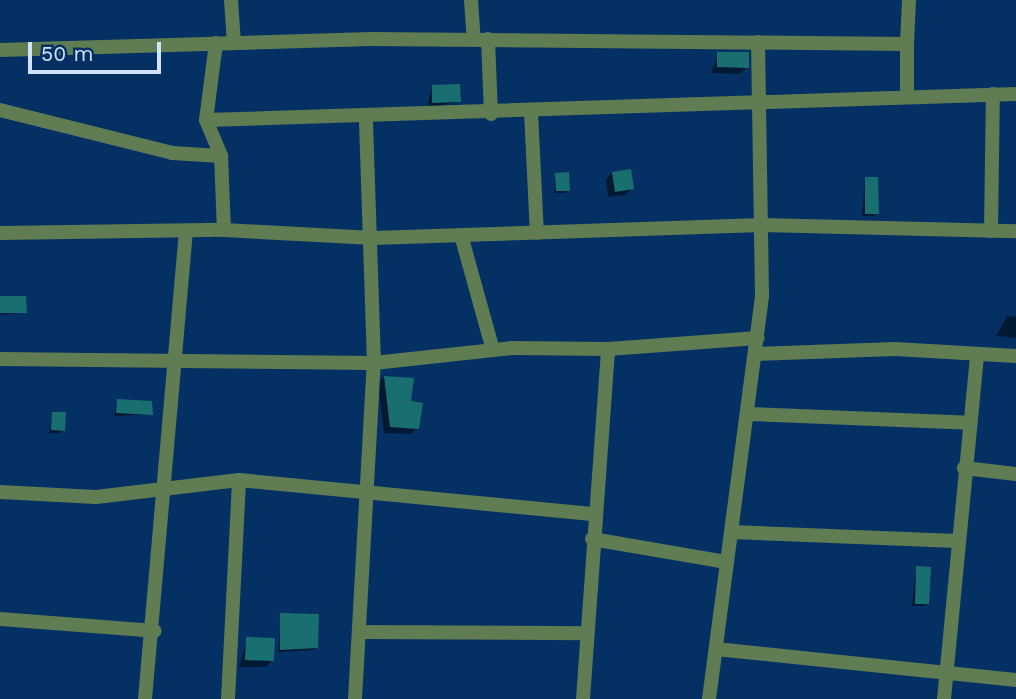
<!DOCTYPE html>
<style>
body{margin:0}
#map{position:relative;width:1016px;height:699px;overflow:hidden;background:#053063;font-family:"Work Sans",sans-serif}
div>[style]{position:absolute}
.shadow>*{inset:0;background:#0007}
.building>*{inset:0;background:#196f70}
.street>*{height:14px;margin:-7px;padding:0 7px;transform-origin:7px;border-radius:7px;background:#5f7c52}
span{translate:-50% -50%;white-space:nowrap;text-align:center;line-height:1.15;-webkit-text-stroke:5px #053063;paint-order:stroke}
.scale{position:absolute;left:28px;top:42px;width:133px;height:32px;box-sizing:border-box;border:4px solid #d1e3fd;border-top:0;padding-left:9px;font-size:21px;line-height:24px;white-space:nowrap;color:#d1e3fd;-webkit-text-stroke:5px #053063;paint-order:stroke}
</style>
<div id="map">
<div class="shadow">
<div style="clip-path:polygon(718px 54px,747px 67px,740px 74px,711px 73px)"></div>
<div style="clip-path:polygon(432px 87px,459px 102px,427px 108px)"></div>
<div style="clip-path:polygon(612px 173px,632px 188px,625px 195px,608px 197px,606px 180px)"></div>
<div style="clip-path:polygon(556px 175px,568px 190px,565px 193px,554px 193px)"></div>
<div style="clip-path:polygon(865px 179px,877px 213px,874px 216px,862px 216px)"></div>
<div style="clip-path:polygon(0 298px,25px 312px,0 315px)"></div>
<div style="clip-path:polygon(1007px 316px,1016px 317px,1016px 338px,996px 336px)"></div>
<div style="clip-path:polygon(384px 377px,409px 403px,417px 428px,411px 434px,384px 433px,378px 383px)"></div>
<div style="clip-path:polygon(117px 401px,151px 414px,114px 416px)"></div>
<div style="clip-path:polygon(53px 413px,63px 430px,60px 433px,49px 433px)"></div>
<div style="clip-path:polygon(916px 568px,927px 603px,924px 606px,912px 606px)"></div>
<div style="clip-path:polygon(281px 615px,316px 648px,313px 650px,278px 652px)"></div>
<div style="clip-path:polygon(247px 639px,272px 661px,266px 667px,239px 667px)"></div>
</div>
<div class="building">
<div style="clip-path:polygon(717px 52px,749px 52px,749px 68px,717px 67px)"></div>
<div style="clip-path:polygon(460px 84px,461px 102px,432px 103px,432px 85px)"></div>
<div style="clip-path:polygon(631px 169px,634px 189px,615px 192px,612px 172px)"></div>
<div style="clip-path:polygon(569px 172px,570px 191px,556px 191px,555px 173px)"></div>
<div style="clip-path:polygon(865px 177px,878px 177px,879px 214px,865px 214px)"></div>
<div style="clip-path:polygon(0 296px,26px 296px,27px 313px,0 313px)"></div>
<div style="clip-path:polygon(384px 376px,414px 378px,411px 401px,423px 403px,419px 429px,390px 427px)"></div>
<div style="clip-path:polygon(117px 399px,152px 401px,153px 415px,116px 413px)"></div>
<div style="clip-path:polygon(52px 412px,66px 412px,65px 431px,51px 430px)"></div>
<div style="clip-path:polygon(916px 566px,931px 567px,929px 604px,915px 604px)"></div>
<div style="clip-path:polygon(280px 613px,319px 614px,318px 648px,280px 650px)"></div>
<div style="clip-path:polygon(246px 637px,275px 638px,274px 661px,245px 660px)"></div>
</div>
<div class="street">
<div style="left:231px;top:0;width:43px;rotate:86deg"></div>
<div style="left:471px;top:0;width:39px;rotate:86deg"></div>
<div style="left:488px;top:39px;width:75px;rotate:87.7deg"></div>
<div style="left:216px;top:43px;width:78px;rotate:97.4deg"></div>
<div style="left:206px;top:120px;width:39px;rotate:67deg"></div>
<div style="left:221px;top:156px;width:74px;rotate:87.7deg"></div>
<div style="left:907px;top:44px;width:52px;rotate:90deg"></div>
<div style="left:0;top:50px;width:371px;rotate:-1.7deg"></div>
<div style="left:371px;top:39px;width:536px;rotate:0.53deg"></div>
<div style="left:907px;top:44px;width:44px;rotate:-87.4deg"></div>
<div style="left:0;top:110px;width:177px;rotate:14deg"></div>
<div style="left:172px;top:153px;width:49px;rotate:3.5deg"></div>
<div style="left:531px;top:112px;width:121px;rotate:87.2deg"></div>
<div style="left:206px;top:120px;width:810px;rotate:-1.84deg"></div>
<div style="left:991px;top:231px;width:137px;rotate:-89.2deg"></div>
<div style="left:0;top:233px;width:224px;rotate:-0.8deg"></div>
<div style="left:224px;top:230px;width:149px;rotate:3.1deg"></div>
<div style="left:373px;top:238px;width:389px;rotate:-1.9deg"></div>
<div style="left:762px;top:225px;width:254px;rotate:1.4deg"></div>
<div style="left:461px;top:235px;width:119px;rotate:74.5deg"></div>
<div style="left:756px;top:354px;width:139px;rotate:-2.1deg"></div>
<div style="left:895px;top:349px;width:121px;rotate:3.3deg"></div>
<div style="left:0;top:359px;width:374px;rotate:0.6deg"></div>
<div style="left:374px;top:363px;width:139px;rotate:-6.2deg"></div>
<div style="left:512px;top:348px;width:96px;rotate:0.6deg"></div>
<div style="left:608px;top:349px;width:150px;rotate:-4.2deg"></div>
<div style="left:749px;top:414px;width:220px;rotate:2.3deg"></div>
<div style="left:964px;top:468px;width:52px;rotate:6.6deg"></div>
<div style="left:0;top:492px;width:96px;rotate:3deg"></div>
<div style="left:96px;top:497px;width:144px;rotate:-6.8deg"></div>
<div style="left:239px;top:480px;width:357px;rotate:5.5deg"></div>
<div style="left:732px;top:532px;width:225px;rotate:2.3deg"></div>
<div style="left:592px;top:539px;width:137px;rotate:9.7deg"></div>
<div style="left:0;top:619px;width:155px;rotate:4.4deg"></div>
<div style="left:359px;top:632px;width:228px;rotate:0.3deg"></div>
<div style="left:716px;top:649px;width:302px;rotate:5.9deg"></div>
<div style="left:145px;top:699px;width:470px;rotate:-85deg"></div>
<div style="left:228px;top:699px;width:219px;rotate:-87.1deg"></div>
<div style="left:355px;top:699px;width:337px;rotate:-86.8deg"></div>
<div style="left:374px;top:363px;width:244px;rotate:-91.9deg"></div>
<div style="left:583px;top:699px;width:351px;rotate:-85.9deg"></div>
<div style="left:709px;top:699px;width:407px;rotate:-82.5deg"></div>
<div style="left:762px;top:295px;width:253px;rotate:-90.9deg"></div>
<div style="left:944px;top:699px;width:346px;rotate:-84.5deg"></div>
</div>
<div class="scale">50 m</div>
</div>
